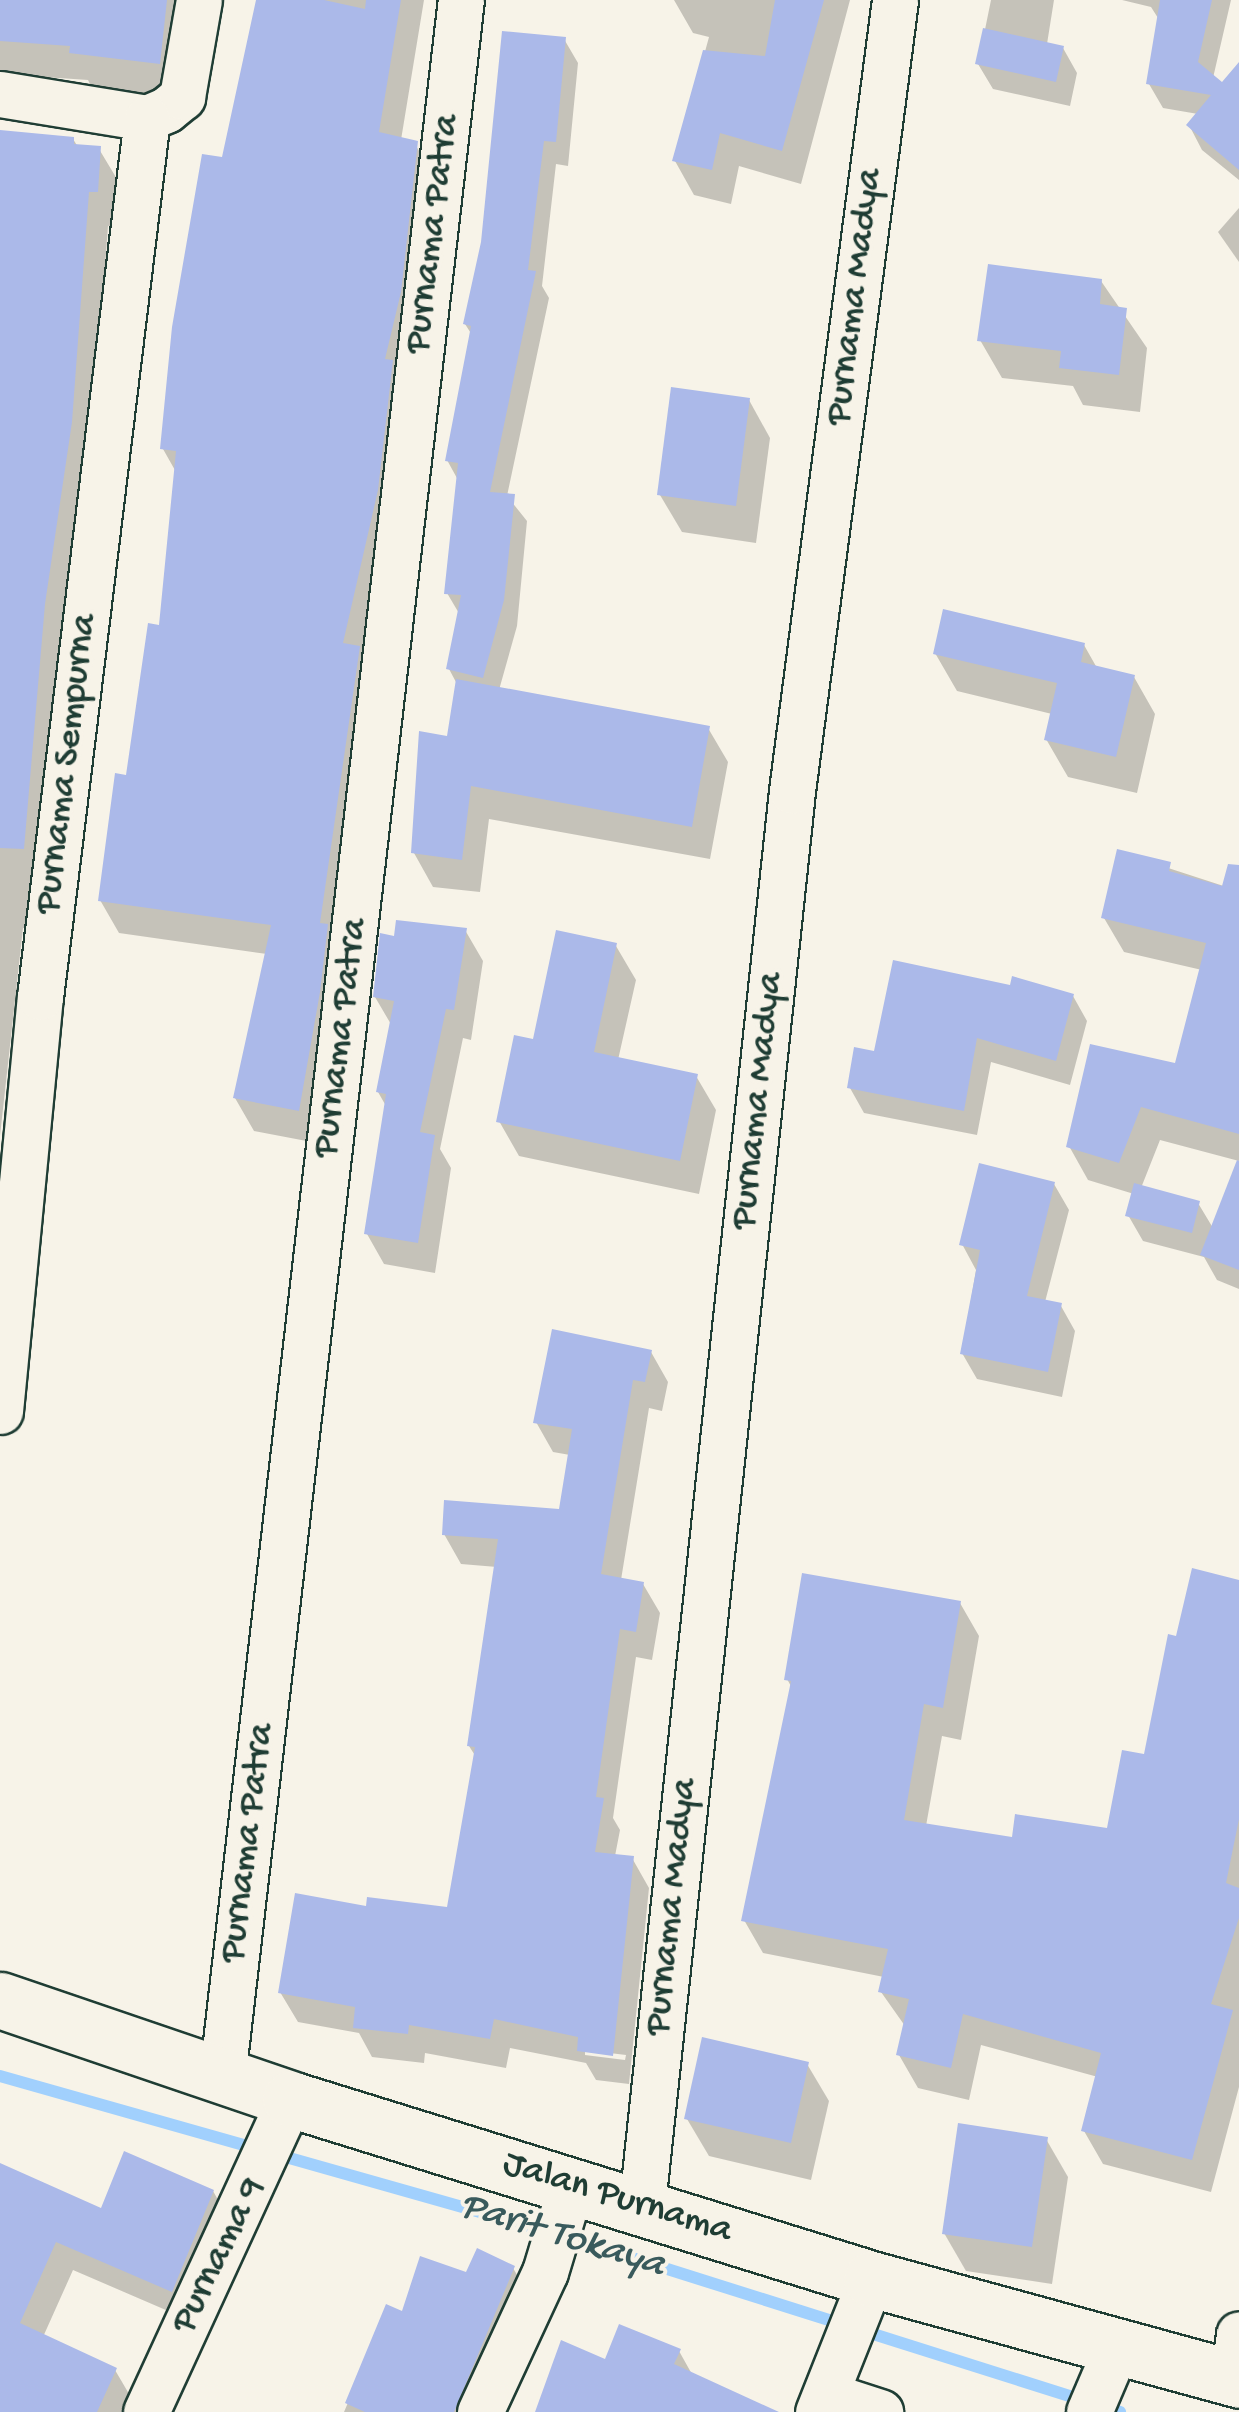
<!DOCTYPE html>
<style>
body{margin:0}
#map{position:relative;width:1239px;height:2412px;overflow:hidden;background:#f7f3e8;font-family:"Gochi Hand",sans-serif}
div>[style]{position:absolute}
.shadow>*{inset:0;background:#0003}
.stream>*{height:12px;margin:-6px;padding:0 6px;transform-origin:6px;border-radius:6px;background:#a1d0fd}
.building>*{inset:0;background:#abb9e9}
.roads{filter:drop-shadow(2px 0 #1f3d34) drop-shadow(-2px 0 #1f3d34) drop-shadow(0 2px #1f3d34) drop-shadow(0 -2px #1f3d34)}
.street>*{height:45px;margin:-22.5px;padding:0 22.5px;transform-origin:22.5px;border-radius:22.5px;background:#f7f3e8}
.secondary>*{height:55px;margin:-27.5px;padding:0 27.5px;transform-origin:27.5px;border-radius:27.5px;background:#f7f3e8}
span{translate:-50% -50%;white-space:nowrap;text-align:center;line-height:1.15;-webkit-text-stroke:8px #f7f3e8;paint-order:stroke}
.street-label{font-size:38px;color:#1f3d34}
.water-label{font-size:40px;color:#395a5c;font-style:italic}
</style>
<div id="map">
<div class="shadow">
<div style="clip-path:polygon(0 0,189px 0,179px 98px,92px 88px,88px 80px,0 74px)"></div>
<div style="clip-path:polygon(258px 0,424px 0,401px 140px,414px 142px,433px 176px,317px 1143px,254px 1131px,235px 1098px,267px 954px,119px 933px,100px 900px,161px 628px,176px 472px,163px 449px)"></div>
<div style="clip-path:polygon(674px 0,850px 0,801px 184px,739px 166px,731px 204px,694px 195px,675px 161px,709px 37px,693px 33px)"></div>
<div style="clip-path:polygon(991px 0,1054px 0,1047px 44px,1063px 48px,1077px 73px,1070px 106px,993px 89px,978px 64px)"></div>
<div style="clip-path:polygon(1122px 0,1231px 0,1213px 78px,1239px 99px,1239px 180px,1202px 150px,1189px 125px,1198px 114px,1163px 108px,1149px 84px,1158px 18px,1151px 7px)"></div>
<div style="clip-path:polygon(564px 39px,578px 63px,568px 166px,556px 164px,542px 286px,549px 298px,507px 496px,527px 521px,517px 626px,499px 690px,708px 728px,728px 762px,710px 859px,489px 819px,480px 892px,433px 887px,414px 853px,449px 739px,457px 684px,449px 669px,460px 615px,447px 593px,458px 480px,447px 460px,472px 335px,465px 324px)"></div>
<div style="clip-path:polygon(0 133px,73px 139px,78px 147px,99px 149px,120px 184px,117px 227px,108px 226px,91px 459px,38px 929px,23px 928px,0 1136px)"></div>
<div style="clip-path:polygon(1239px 208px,1239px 262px,1218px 232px)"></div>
<div style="clip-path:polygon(1101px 281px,1147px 348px,1140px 412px,1083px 405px,1073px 386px,1002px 378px,980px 340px)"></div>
<div style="clip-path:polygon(749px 400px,770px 438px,756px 543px,682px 532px,660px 495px)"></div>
<div style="clip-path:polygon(1084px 645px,1097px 668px,1134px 677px,1155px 714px,1137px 793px,1068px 777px,1046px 739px,1052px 714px,957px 691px,935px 653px)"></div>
<div style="clip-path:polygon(1119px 852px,1239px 891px,1239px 1161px,1160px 1140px,1141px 1188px,1198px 1203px,1213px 1228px,1239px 1225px,1239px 1289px,1217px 1280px,1204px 1257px,1143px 1241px,1128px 1215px,1134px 1194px,1088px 1180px,1069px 1146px,1176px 1066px,1202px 970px,1124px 952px,1104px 918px)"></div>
<div style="clip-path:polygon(465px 930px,483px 961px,471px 1040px,463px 1038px,440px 1149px,451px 1168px,435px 1273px,384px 1264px,367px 1234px,386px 1106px,378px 1092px,392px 1026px,375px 997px,396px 938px)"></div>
<div style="clip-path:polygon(616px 946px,636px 980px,618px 1060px,696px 1076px,716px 1110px,699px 1194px,519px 1156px,499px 1121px,535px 1042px)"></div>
<div style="clip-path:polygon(1012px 988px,1073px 996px,1087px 1021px,1070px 1085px,991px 1062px,977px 1135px,864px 1113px,850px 1088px,876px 1054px)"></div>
<div style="clip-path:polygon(1054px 1184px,1069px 1210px,1045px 1302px,1061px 1306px,1075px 1331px,1062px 1397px,977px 1379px,962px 1353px,976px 1270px,962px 1244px)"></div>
<div style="clip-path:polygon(evenodd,651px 1352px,668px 1382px,662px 1411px,649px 1408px,621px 1580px,643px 1584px,660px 1613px,652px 1660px,636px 1657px,613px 1818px,620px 1830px,615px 1856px,632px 1858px,649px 1888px,629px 2084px,596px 2080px,586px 2063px,510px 2048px,506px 2068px,425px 2053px,424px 2063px,372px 2057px,359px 2033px,298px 2022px,280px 1992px,368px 1909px,449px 1910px,476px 1757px,469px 1746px,497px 1567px,461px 1564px,444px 1534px,561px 1511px,570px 1455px,553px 1452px,536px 1422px,651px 1352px,585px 2050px,626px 2055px,625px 2060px,585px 2055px,585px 2050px)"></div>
<div style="clip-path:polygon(1239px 1582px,1239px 2087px,1211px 2192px,1103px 2164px,1084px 2131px,1098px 2077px,981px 2045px,969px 2100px,918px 2088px,899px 2055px,905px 2026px,881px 1992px,884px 1977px,763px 1953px,744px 1920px,792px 1688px,787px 1679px,960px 1603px,979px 1636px,961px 1740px,942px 1736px,926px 1826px,1014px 1840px,1109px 1831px,1146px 1757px,1178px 1639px)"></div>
<div style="clip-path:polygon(807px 2064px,829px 2101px,811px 2180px,709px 2156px,687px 2119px)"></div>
<div style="clip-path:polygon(1046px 2139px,1068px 2177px,1052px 2284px,966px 2271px,944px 2233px)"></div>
<div style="clip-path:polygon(0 2165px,102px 2212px,213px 2191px,230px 2221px,189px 2320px,73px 2270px,43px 2337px,115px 2370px,132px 2399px,126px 2412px,0 2412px)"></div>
<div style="clip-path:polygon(513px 2268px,534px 2304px,491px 2412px,344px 2412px,388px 2308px,404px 2315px,467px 2275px)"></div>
<div style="clip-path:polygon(679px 2351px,693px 2376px,773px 2412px,538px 2412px,606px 2363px)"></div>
</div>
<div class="stream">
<div style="left:0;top:2076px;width:569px;rotate:15.82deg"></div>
<div style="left:547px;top:2231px;width:601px;rotate:17.53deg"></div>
</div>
<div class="building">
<div style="clip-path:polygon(0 0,167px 0,160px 64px,69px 53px,70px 46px,0 41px)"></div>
<div style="clip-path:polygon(256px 0,324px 0,365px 9px,366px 0,401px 0,379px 132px,418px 141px,401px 292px,385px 359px,393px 360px,378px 490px,343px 643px,360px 646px,320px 923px,328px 924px,320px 992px,299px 1111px,233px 1098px,271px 925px,98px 901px,115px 773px,126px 775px,148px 623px,159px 625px,176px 451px,160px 449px,172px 327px,202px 154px,222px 157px)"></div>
<div style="clip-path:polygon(775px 0,824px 0,782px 151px,720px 133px,712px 170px,672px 161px,703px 50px,765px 56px)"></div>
<div style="clip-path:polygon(1160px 0,1212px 0,1198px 62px,1222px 82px,1239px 62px,1239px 170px,1186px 125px,1211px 95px,1146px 84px)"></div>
<div style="clip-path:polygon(983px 28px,1064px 46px,1056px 82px,975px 64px)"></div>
<div style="clip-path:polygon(502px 31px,566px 37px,556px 142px,544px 141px,528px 270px,536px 271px,490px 492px,515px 494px,504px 600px,483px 678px,446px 669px,461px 595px,444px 594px,458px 463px,445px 461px,471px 326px,463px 324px,481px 242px)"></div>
<div style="clip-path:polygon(0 130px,74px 137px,74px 144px,101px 146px,98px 192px,89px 192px,72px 422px,45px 604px,24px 849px,0 848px)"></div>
<div style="clip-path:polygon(988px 264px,1102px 279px,1100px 304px,1127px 308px,1119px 375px,1059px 368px,1061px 351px,977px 341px)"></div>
<div style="clip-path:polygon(671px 387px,750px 398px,736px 506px,657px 495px)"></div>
<div style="clip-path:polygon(943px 609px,1085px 643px,1081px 662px,1135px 675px,1116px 757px,1044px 740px,1057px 683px,933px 654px)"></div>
<div style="clip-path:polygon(456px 679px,710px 726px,692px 827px,471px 786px,462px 860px,411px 853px,419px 731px,447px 736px)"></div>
<div style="clip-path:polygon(1117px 849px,1171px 862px,1169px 871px,1222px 886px,1228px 864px,1239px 865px,1239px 1134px,1141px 1107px,1119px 1163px,1066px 1147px,1090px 1044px,1175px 1063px,1206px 943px,1101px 918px)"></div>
<div style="clip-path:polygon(396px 920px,467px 928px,454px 1010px,446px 1009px,420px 1132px,435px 1135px,418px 1243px,364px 1234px,386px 1094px,376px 1092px,394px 1001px,373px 997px,380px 933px,394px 936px)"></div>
<div style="clip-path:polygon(556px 930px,617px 943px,594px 1052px,698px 1074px,680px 1161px,496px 1122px,514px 1035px,533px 1039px)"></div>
<div style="clip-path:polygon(893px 960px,1010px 985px,1012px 976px,1074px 994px,1056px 1061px,977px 1038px,964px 1111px,847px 1088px,854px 1047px,874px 1051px)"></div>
<div style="clip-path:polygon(1237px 1160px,1239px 1161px,1239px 1270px,1200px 1255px)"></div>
<div style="clip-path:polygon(979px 1163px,1055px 1182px,1027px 1296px,1062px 1303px,1048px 1372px,960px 1354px,980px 1250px,959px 1245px)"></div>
<div style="clip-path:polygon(1134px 1183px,1200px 1201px,1192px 1233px,1125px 1216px)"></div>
<div style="clip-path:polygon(552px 1329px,652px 1350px,645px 1382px,633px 1380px,601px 1574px,644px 1582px,636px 1632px,620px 1629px,596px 1797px,604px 1798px,595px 1852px,634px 1856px,613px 2056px,577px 2051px,578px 2037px,494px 2019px,490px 2039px,409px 2025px,408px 2034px,353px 2028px,355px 2007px,278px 1993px,295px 1893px,366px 1906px,367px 1897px,447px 1907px,475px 1747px,467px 1746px,498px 1539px,442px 1535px,444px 1500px,559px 1509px,572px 1429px,533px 1423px)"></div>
<div style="clip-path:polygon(1192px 1568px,1239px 1580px,1239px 1819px,1226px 1883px,1239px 1888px,1239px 1918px,1211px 2004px,1233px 2010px,1192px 2160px,1081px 2131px,1101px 2053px,963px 2014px,951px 2068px,896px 2055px,909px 1999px,878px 1992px,888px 1949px,741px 1921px,791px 1681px,784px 1680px,802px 1573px,961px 1601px,943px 1708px,924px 1704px,904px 1820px,1012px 1837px,1015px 1814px,1107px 1828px,1122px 1750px,1144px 1754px,1168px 1634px,1176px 1636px)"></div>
<div style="clip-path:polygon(702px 2037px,809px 2062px,791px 2143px,684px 2119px)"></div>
<div style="clip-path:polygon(958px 2123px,1048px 2137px,1032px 2247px,942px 2234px)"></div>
<div style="clip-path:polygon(124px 2151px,214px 2190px,172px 2292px,56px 2242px,20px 2323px,117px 2368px,97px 2412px,0 2412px,0 2163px,101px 2208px)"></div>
<div style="clip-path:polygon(477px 2248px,515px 2266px,454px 2412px,365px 2412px,345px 2403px,386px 2304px,402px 2311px,420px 2256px,466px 2272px)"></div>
<div style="clip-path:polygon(619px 2324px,681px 2349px,674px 2364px,779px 2412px,535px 2412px,561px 2340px,605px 2359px)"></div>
</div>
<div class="roads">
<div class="street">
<div style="left:0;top:94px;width:149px;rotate:9.3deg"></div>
<div style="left:147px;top:118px;width:21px;rotate:-23deg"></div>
<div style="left:166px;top:110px;width:21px;rotate:-39deg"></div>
<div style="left:182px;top:97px;width:98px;rotate:-80.1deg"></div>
<div style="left:0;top:1411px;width:416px;rotate:-84.5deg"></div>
<div style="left:40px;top:997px;width:885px;rotate:-83.06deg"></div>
<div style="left:222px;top:2077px;width:2091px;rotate:-83.44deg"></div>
<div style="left:642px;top:2204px;width:1421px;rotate:-83.94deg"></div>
<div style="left:792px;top:791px;width:798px;rotate:-82.58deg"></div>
<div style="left:1233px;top:2378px;width:44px;rotate:-82.2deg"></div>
<div style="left:827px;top:2395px;width:56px;rotate:17.8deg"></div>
<div style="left:146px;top:2412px;width:345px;rotate:-65.3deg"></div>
<div style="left:480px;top:2412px;width:154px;rotate:-65.1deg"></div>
<div style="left:545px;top:2272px;width:90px;rotate:-73.2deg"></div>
<div style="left:818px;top:2412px;width:143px;rotate:-68.3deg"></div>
<div style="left:1089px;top:2412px;width:66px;rotate:-66.9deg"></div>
</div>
<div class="secondary">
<div style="left:0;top:2000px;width:306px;rotate:18.8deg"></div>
<div style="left:290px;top:2099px;width:608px;rotate:17.21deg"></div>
<div style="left:871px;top:2279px;width:382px;rotate:15.3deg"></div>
</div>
</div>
<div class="street-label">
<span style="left:434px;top:234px;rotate:-83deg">Purnama Patra</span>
<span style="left:856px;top:297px;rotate:-83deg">Purnama Madya</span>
<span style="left:68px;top:764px;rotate:-83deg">Purnama Sempurna</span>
<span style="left:342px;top:1038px;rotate:-83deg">Purnama Patra</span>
<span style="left:759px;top:1101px;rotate:-84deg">Purnama Madya</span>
<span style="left:249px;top:1843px;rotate:-83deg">Purnama Patra</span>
<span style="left:673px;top:1907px;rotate:-84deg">Purnama Madya</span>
<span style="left:617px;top:2199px;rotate:17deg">Jalan Purnama</span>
<span style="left:220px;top:2256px;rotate:-64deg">Purnama 9</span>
</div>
<div class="water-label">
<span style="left:562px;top:2237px;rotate:17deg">Parit Tokaya</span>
</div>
</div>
